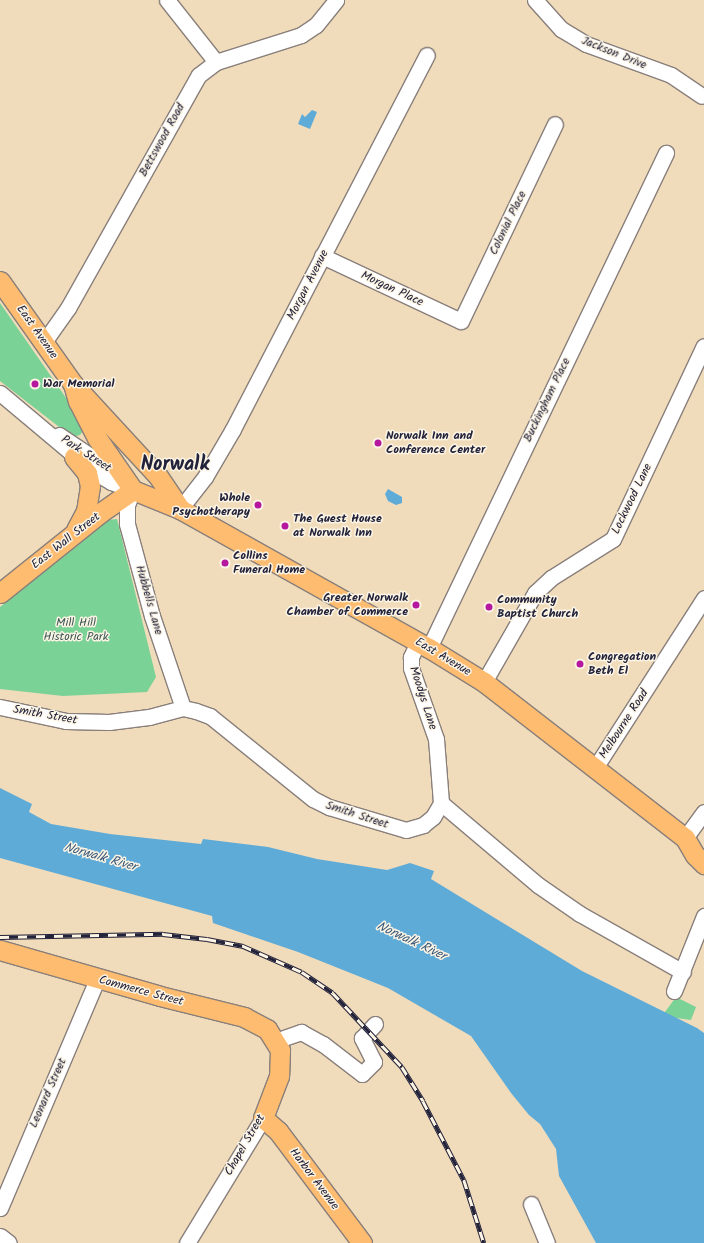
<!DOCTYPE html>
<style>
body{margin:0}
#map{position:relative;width:704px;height:1243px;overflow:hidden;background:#f0dcbb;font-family:Kalam,sans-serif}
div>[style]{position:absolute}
.green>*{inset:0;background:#7bd296}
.water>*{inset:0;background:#5fabd8}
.roads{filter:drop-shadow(1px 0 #897f7b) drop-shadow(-1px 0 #897f7b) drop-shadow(0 1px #897f7b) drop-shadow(0 -1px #897f7b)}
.minor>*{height:15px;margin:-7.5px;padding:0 7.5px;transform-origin:7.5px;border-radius:7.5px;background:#fff}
.major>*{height:19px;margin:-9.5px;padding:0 9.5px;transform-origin:9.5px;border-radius:9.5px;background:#fdbc6f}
.rail>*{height:4.5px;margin-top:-2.25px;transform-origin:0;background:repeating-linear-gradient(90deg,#fcf5e5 0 9px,#22223b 0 18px);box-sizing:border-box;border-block:1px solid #22223b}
.dots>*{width:11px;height:11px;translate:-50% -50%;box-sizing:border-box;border:2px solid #fcf5e5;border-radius:50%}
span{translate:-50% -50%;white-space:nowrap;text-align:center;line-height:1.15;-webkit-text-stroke:3px #fcf5e5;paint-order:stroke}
.street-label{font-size:12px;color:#22223b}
.poi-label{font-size:12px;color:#22223b;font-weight:700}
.left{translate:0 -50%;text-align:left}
.right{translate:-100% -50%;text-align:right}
.park-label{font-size:12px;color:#3d5756}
.water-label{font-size:13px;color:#3a597a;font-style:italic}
.town-label{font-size:20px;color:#22223b;font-weight:700}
</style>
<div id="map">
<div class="green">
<div style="clip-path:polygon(0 303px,78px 415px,83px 431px,80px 435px,72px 437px,0 381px)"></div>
<div style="clip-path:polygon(117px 519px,156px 677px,147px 692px,63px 696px,0 689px,0 607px,109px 520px)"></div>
<div style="clip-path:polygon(676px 997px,696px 1007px,691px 1020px,662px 1016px)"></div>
</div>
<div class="water">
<div style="clip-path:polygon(312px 110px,317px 112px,310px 129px,298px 124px,302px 114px,305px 117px)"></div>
<div style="clip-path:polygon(388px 489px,402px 497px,402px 503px,396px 505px,388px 501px,385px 494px)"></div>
<div style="clip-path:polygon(0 788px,32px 804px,29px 812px,51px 824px,110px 834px,201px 844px,203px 839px,268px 847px,317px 859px,387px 870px,410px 863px,434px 871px,431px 879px,582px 971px,697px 1028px,704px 1033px,704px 1243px,596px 1243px,559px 1176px,556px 1149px,540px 1124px,529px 1115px,511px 1093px,471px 1036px,388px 988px,298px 952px,213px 923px,212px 916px,0 858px)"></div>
</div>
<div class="roads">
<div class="minor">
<div style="left:167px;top:0;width:79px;rotate:51.7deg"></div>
<div style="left:535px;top:0;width:39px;rotate:48deg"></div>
<div style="left:561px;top:29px;width:29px;rotate:31deg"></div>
<div style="left:586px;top:44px;width:90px;rotate:20deg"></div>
<div style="left:671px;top:75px;width:37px;rotate:34deg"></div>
<div style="left:322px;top:256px;width:153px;rotate:25.1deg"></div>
<div style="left:461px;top:321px;width:218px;rotate:-64.5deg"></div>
<div style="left:44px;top:342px;width:42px;rotate:-54.8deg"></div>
<div style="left:68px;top:308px;width:267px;rotate:-60.7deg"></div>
<div style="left:199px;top:75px;width:21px;rotate:-37deg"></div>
<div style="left:216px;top:62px;width:89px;rotate:-17.6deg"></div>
<div style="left:301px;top:35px;width:18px;rotate:-34deg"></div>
<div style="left:316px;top:25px;width:32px;rotate:-51deg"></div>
<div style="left:0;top:393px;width:123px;rotate:40deg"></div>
<div style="left:94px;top:472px;width:20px;rotate:30deg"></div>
<div style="left:111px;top:482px;width:23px;rotate:20deg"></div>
<div style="left:59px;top:435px;width:70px;rotate:33.9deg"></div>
<div style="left:133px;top:490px;width:16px;rotate:112deg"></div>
<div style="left:127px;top:505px;width:19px;rotate:90deg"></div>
<div style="left:127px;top:524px;width:95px;rotate:74.8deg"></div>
<div style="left:152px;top:616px;width:97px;rotate:71.4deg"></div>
<div style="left:180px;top:509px;width:41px;rotate:-52deg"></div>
<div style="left:205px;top:477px;width:56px;rotate:-59.7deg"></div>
<div style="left:233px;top:429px;width:421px;rotate:-62.6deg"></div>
<div style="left:418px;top:642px;width:17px;rotate:115deg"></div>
<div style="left:411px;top:657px;width:11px;rotate:90deg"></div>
<div style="left:411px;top:668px;width:75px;rotate:70.6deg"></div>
<div style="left:436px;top:739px;width:64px;rotate:85.5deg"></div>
<div style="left:429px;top:648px;width:549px;rotate:-64.42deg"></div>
<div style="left:484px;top:682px;width:103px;rotate:-60.2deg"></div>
<div style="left:535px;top:593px;width:22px;rotate:-43deg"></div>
<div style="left:551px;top:578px;width:73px;rotate:-32.2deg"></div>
<div style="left:613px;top:539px;width:213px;rotate:-64.8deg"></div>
<div style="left:0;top:707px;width:67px;rotate:12deg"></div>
<div style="left:66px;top:721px;width:43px;rotate:1.3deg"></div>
<div style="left:109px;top:722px;width:40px;rotate:-7.1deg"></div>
<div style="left:149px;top:717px;width:35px;rotate:-15deg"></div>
<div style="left:183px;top:708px;width:13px;rotate:13deg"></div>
<div style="left:196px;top:711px;width:15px;rotate:20deg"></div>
<div style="left:210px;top:716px;width:132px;rotate:38.9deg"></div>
<div style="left:313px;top:799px;width:18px;rotate:27deg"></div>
<div style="left:329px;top:807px;width:80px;rotate:16.6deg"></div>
<div style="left:406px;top:830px;width:18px;rotate:-16deg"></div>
<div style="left:423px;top:825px;width:13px;rotate:-39deg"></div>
<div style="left:433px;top:817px;width:16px;rotate:-60deg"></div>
<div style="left:441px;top:803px;width:127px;rotate:40.2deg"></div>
<div style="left:538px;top:885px;width:51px;rotate:34.6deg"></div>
<div style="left:580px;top:914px;width:118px;rotate:29.4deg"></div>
<div style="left:595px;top:768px;width:202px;rotate:-57.3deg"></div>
<div style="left:685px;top:838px;width:32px;rotate:-54deg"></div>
<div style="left:674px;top:991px;width:81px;rotate:-68.2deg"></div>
<div style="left:275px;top:1041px;width:28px;rotate:-19deg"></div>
<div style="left:301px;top:1032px;width:25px;rotate:29deg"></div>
<div style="left:323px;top:1044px;width:49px;rotate:37.6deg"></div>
<div style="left:362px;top:1074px;width:17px;rotate:-45deg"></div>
<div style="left:374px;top:1062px;width:27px;rotate:-117deg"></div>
<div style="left:362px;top:1038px;width:19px;rotate:-47deg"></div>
<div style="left:531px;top:1204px;width:42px;rotate:67.7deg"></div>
<div style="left:0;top:1208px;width:249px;rotate:-67deg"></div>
<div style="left:0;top:1236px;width:11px;rotate:38deg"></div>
<div style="left:187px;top:1243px;width:146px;rotate:-58.7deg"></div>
</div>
<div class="major">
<div style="left:0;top:281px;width:126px;rotate:54.7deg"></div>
<div style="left:73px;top:384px;width:125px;rotate:47.3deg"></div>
<div style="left:158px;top:476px;width:40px;rotate:56deg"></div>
<div style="left:73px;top:384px;width:18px;rotate:74deg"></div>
<div style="left:78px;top:401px;width:42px;rotate:62.8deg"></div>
<div style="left:97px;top:438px;width:63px;rotate:55.3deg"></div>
<div style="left:133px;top:490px;width:51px;rotate:22deg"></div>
<div style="left:180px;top:509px;width:285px;rotate:29.2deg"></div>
<div style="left:429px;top:648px;width:65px;rotate:31.7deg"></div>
<div style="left:484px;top:682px;width:254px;rotate:37.8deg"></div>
<div style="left:685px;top:838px;width:20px;rotate:60deg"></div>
<div style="left:695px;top:855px;width:13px;rotate:45deg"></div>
<div style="left:74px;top:457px;width:21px;rotate:51deg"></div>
<div style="left:87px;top:473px;width:13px;rotate:77deg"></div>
<div style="left:90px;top:486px;width:25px;rotate:99deg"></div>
<div style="left:86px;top:511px;width:21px;rotate:118deg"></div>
<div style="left:0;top:593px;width:128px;rotate:-38.7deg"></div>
<div style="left:100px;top:513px;width:40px;rotate:-34.9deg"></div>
<div style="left:0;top:950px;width:166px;rotate:16deg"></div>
<div style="left:160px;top:996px;width:87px;rotate:14deg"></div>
<div style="left:244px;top:1017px;width:26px;rotate:28deg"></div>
<div style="left:267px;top:1029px;width:25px;rotate:58deg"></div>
<div style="left:280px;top:1050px;width:26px;rotate:92deg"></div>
<div style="left:279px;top:1076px;width:45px;rotate:110.9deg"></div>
<div style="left:263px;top:1118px;width:20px;rotate:41deg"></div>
<div style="left:278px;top:1131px;width:140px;rotate:53.1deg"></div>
</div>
</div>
<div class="rail">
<div style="left:0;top:937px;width:163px;rotate:-1.1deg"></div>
<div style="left:163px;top:934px;width:44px;rotate:6.5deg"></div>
<div style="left:207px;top:939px;width:37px;rotate:11deg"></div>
<div style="left:243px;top:946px;width:64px;rotate:23.8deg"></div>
<div style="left:302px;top:972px;width:37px;rotate:34deg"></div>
<div style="left:333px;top:993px;width:101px;rotate:47deg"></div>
<div style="left:402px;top:1067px;width:40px;rotate:58deg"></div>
<div style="left:423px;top:1101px;width:89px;rotate:62.6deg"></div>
<div style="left:464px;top:1180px;width:66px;rotate:72.4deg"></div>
</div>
<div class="dots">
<div style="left:35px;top:384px;background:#b5179e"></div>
<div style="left:378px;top:443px;background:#b5179e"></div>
<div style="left:258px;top:505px;background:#b5179e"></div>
<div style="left:285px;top:526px;background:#b5179e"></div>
<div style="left:225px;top:563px;background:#b5179e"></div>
<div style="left:416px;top:605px;background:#b5179e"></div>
<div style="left:489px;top:607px;background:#b5179e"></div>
<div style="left:580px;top:664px;background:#b5179e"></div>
</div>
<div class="street-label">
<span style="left:614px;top:53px;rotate:22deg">Jackson Drive</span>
<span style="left:162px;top:140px;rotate:-61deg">Bettswood Road</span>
<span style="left:508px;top:223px;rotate:-64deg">Colonial Place</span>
<span style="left:308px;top:285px;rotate:-63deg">Morgan Avenue</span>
<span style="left:392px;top:289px;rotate:25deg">Morgan Place</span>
<span style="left:37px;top:332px;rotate:55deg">East Avenue</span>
<span style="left:547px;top:400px;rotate:-64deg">Buckingham Place</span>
<span style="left:86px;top:454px;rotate:33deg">Park Street</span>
<span style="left:632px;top:499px;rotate:-64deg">Lockwood Lane</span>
<span style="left:66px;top:541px;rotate:-38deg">East Wall Street</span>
<span style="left:149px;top:600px;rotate:74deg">Hubbells Lane</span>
<span style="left:443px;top:657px;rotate:31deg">East Avenue</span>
<span style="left:423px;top:698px;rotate:72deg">Moodys Lane</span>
<span style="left:45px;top:715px;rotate:10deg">Smith Street</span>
<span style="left:624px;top:724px;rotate:-57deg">Melbourne Road</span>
<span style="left:357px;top:815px;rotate:18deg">Smith Street</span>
<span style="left:141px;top:991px;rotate:15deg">Commerce Street</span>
<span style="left:48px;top:1093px;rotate:-66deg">Leonard Street</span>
<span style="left:245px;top:1145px;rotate:-60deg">Chapel Street</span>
<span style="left:314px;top:1179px;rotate:53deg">Harbor Avenue</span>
</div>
<div class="poi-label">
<span class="left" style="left:43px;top:384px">War Memorial</span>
<span class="left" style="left:386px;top:443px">Norwalk Inn and<br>Conference Center</span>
<span class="right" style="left:250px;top:505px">Whole<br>Psychotherapy</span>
<span class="left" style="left:293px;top:526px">The Guest House<br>at Norwalk Inn</span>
<span class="left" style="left:233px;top:563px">Collins<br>Funeral Home</span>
<span class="right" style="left:408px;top:605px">Greater Norwalk<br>Chamber of Commerce</span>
<span class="left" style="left:497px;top:607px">Community<br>Baptist Church</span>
<span class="left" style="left:588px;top:664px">Congregation<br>Beth El</span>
</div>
<div class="park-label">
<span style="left:76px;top:630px">Mill Hill<br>Historic Park</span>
</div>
<div class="water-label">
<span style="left:100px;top:858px;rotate:16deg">Norwalk River</span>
<span style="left:411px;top:942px;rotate:25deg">Norwalk River</span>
</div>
<div class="town-label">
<span style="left:175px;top:465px">Norwalk</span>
</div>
</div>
